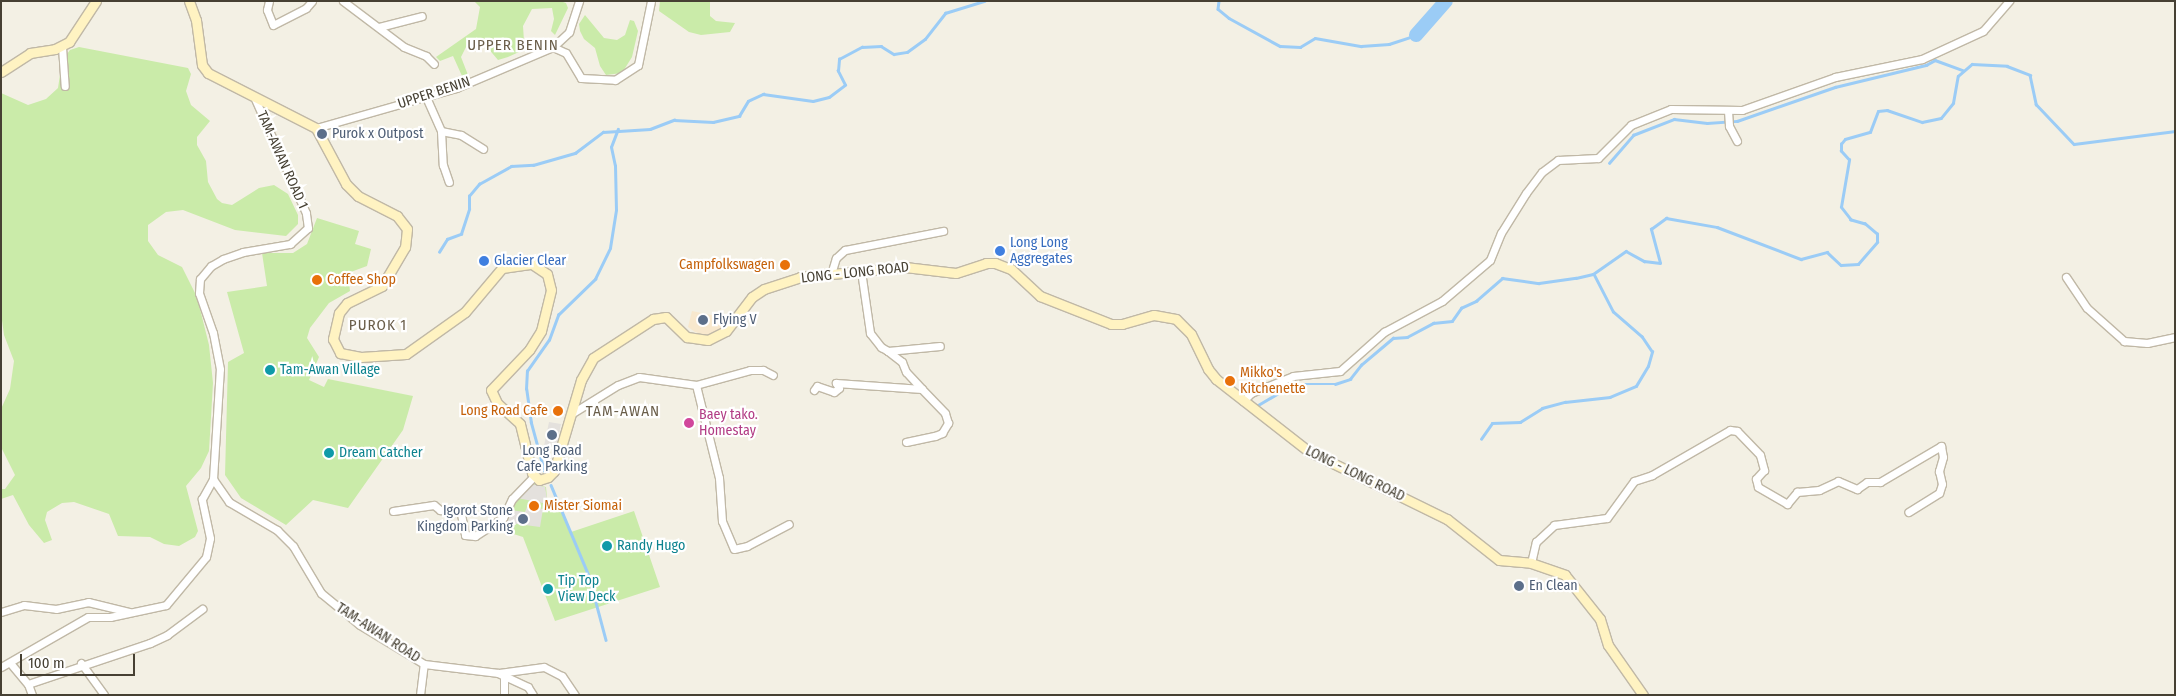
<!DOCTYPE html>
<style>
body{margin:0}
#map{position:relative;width:2176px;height:696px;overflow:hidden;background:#f3f0e4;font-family:"Fira Sans Condensed",sans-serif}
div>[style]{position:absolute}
.commercial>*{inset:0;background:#f8e8cd}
.green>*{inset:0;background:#caeba9}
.parking>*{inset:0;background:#e4e1dd}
.stream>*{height:2.5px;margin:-1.25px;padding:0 1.25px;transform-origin:1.25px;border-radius:1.25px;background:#9bccf6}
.river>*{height:14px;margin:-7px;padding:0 7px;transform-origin:7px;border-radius:7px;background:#9bccf6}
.roads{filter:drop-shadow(1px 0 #c0b8a6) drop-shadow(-1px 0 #c0b8a6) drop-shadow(0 1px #c0b8a6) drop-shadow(0 -1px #c0b8a6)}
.street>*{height:7px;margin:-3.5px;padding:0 3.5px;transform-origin:3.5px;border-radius:3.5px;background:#fff}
.secondary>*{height:9px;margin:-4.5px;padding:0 4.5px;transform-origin:4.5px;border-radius:4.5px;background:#fff3c2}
.dots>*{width:14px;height:14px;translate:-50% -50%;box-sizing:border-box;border:2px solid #fff;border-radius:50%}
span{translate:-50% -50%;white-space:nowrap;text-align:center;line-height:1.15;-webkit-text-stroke:4.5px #fff;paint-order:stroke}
.street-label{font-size:14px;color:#464033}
.service-label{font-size:14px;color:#4e5e75}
.left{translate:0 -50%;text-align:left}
.right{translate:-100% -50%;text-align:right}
.shop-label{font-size:14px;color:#366cbe}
.food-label{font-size:14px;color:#c56008}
.culture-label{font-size:14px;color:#0d838f}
.hotel-label{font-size:14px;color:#b23c85}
.neighbourhood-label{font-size:15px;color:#6a5e4a;letter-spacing:1px}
.frame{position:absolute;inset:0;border:2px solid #464033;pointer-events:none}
.scale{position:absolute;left:20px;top:654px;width:115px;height:22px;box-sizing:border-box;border:2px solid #464033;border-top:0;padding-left:6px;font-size:15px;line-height:18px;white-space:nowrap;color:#464033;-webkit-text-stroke:4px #fff;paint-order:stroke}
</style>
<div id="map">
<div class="commercial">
<div style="clip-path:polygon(692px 311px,716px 316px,721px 328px,707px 336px,695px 332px,688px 327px)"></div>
</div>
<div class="green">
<div style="clip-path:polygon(474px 1px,560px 1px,566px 3px,568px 8px,555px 35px,551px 31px,554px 19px,552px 8px,532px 9px,523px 26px,524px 41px,530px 47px,508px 57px,498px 60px,487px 47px,475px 41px,467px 45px,461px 57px,468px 75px,462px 76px,453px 56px,440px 61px,436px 57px,476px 29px,480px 7px)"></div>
<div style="clip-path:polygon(660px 1px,710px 1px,710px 16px,716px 21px,735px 23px,730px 32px,701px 35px,689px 32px,659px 11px)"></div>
<div style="clip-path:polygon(585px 15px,604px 38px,617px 40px,625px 35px,630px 20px,634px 21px,638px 31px,632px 57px,622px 73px,606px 75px,600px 66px,595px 48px,584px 39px,580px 31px,579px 24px)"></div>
<div style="clip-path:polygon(79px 47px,188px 68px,191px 74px,186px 91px,191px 105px,210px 121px,197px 137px,197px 145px,206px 161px,208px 182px,217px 199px,222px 203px,232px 205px,259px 188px,274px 185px,288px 194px,298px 215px,298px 224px,286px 236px,235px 230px,183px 210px,166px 212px,148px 225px,148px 241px,158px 255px,182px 267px,197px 297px,209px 345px,213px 383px,209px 451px,201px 468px,186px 486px,198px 531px,195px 537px,179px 546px,164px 544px,150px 537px,118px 536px,109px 514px,74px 502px,62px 503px,47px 512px,45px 520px,52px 540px,44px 543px,29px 525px,13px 495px,1px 499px,1px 489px,5px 489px,15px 475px,1px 447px,1px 409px,10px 389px,14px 361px,4px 335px,1px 313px,1px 93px,28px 105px,46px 99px,58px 88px,62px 61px,70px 50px)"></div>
<div style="clip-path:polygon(317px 218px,359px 231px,355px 244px,371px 249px,367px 266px,348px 273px,350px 291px,329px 303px,310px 328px,307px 338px,319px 357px,309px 380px,324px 387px,328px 379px,413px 396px,403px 430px,348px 508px,313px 500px,286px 525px,241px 498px,225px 475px,228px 362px,244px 353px,227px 292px,267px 286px,262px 253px,293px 253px,307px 244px)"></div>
<div style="clip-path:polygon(531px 483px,546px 487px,548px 507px,560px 504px,571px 532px,634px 511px,660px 587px,555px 621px,523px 537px,495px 528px,503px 522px,515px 498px)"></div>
</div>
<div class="parking">
<div style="clip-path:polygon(549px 422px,561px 424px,556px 448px,544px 446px)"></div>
<div style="clip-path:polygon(531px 484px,545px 487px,548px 504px,517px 498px)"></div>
<div style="clip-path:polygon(527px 507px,543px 509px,540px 527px,503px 522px,510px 510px,525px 512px)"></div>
</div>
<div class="stream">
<div style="left:1219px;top:1px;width:8px;rotate:97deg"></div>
<div style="left:1218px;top:9px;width:14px;rotate:39deg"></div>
<div style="left:1229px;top:18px;width:58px;rotate:28.8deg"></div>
<div style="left:1280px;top:46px;width:20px;rotate:3deg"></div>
<div style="left:1300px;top:47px;width:17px;rotate:-31deg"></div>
<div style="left:1315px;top:38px;width:47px;rotate:9.9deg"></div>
<div style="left:1361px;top:46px;width:28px;rotate:-4deg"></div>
<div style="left:1389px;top:44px;width:28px;rotate:-18deg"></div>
<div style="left:1609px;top:163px;width:37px;rotate:-49deg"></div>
<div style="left:1633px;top:135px;width:44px;rotate:-21.3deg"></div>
<div style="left:1674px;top:119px;width:33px;rotate:7deg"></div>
<div style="left:1707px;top:123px;width:30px;rotate:-4deg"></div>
<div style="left:1737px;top:121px;width:104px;rotate:-19.1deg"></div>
<div style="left:1835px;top:87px;width:94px;rotate:-13.6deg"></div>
<div style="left:1926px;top:65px;width:10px;rotate:-29deg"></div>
<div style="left:1935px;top:60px;width:29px;rotate:20deg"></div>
<div style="left:439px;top:252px;width:15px;rotate:-58deg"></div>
<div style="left:447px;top:239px;width:15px;rotate:-20deg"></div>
<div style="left:461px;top:234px;width:26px;rotate:-72deg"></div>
<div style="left:469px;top:209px;width:13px;rotate:-90deg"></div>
<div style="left:469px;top:196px;width:16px;rotate:-50deg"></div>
<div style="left:479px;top:184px;width:37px;rotate:-29deg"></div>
<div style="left:511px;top:166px;width:22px;rotate:-3deg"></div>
<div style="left:533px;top:165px;width:44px;rotate:-15.9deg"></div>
<div style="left:575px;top:153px;width:35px;rotate:-37deg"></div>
<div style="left:603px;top:132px;width:47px;rotate:-3.7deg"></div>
<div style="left:650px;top:129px;width:26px;rotate:-21deg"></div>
<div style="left:674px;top:120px;width:39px;rotate:3deg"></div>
<div style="left:713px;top:122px;width:27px;rotate:-13deg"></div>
<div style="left:739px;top:116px;width:17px;rotate:-59deg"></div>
<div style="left:748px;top:101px;width:17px;rotate:-25deg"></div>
<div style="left:763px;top:94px;width:50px;rotate:8deg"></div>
<div style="left:813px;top:101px;width:16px;rotate:-14deg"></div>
<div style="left:829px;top:97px;width:20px;rotate:-37deg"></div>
<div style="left:845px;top:85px;width:16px;rotate:-117deg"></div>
<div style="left:838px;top:71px;width:12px;rotate:-85deg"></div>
<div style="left:839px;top:59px;width:26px;rotate:-28deg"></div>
<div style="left:862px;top:47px;width:19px;rotate:-3deg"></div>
<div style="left:881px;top:46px;width:15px;rotate:32deg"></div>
<div style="left:894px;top:54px;width:13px;rotate:-9deg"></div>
<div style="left:907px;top:52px;width:22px;rotate:-36deg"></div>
<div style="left:925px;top:39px;width:33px;rotate:-52deg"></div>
<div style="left:945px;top:13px;width:41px;rotate:-17.1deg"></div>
<div style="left:1258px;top:405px;width:42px;rotate:-30.3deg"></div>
<div style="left:1294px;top:384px;width:41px"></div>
<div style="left:1335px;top:384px;width:16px;rotate:-18deg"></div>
<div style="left:1350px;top:379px;width:18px;rotate:-52deg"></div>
<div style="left:1361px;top:365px;width:42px;rotate:-40.2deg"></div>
<div style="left:1393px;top:338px;width:14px;rotate:-4deg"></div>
<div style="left:1407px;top:337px;width:30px;rotate:-28deg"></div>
<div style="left:1433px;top:323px;width:19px;rotate:-6deg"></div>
<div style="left:1452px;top:321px;width:16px;rotate:-55deg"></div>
<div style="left:1461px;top:308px;width:17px;rotate:-25deg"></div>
<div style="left:1476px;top:301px;width:35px;rotate:-41deg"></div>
<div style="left:1502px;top:278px;width:37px;rotate:8deg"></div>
<div style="left:1539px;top:283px;width:37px;rotate:-8deg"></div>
<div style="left:1576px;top:278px;width:17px;rotate:-13deg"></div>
<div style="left:1593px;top:274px;width:40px;rotate:-34.9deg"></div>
<div style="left:1626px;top:251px;width:21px;rotate:29deg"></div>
<div style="left:1644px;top:261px;width:16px;rotate:7deg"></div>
<div style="left:1660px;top:263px;width:35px;rotate:-105deg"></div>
<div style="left:1651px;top:229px;width:19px;rotate:-36deg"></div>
<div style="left:1666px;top:218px;width:52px;rotate:10deg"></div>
<div style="left:1717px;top:227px;width:90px;rotate:20.9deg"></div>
<div style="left:1801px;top:259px;width:27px;rotate:-15deg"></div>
<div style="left:1827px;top:252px;width:19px;rotate:43deg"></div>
<div style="left:1841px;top:265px;width:17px;rotate:-3deg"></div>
<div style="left:1858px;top:264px;width:29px;rotate:-49deg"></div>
<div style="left:1877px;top:242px;width:8px;rotate:-90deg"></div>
<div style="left:1877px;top:234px;width:16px;rotate:-140deg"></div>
<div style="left:1865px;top:224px;width:15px;rotate:-164deg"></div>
<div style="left:1851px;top:220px;width:16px;rotate:-128deg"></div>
<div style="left:1841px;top:207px;width:48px;rotate:-80.3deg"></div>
<div style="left:1849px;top:160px;width:12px;rotate:-132deg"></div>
<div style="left:1841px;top:151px;width:7px;rotate:-90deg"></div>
<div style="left:1841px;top:144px;width:6px;rotate:-51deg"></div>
<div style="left:1845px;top:139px;width:26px;rotate:-16deg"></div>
<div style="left:1870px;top:132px;width:22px;rotate:-69deg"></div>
<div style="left:1878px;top:111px;width:9px;rotate:-6deg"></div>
<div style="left:1887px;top:110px;width:37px;rotate:19deg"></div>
<div style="left:1922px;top:122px;width:19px;rotate:-12deg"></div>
<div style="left:1941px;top:118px;width:19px;rotate:-51deg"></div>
<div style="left:1953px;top:103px;width:27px;rotate:-80deg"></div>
<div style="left:1958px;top:76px;width:18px;rotate:-41deg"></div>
<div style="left:1972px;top:64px;width:35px;rotate:3deg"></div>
<div style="left:2007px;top:66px;width:25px;rotate:21deg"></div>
<div style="left:2030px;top:75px;width:30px;rotate:78deg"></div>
<div style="left:2036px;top:104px;width:55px;rotate:46.5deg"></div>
<div style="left:2074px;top:144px;width:102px;rotate:-7.3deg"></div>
<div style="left:1481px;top:439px;width:19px;rotate:-55deg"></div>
<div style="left:1492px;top:423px;width:28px;rotate:-2deg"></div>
<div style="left:1520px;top:422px;width:26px;rotate:-32deg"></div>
<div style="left:1542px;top:408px;width:24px;rotate:-15deg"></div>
<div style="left:1565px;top:402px;width:45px;rotate:-6.3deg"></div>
<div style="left:1610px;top:397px;width:28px;rotate:-23deg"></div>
<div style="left:1636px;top:386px;width:23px;rotate:-59deg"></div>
<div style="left:1648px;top:366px;width:15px;rotate:-74deg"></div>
<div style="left:1652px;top:352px;width:18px;rotate:-124deg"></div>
<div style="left:1642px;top:337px;width:38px;rotate:-139deg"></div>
<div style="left:1613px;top:312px;width:42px;rotate:-117.2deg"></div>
<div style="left:544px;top:471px;width:50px;rotate:-105.2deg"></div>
<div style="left:531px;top:423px;width:34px;rotate:-98deg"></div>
<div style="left:526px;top:389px;width:18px;rotate:-87deg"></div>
<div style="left:527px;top:371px;width:38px;rotate:-55deg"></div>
<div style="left:549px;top:340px;width:27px;rotate:-70deg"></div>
<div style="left:558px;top:315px;width:52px;rotate:-44.2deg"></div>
<div style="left:595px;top:279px;width:34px;rotate:-64deg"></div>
<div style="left:610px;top:248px;width:38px;rotate:-81deg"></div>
<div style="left:616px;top:210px;width:44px;rotate:-91.3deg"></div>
<div style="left:615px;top:166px;width:19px;rotate:-102deg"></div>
<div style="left:611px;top:147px;width:19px;rotate:-69deg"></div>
<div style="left:551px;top:485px;width:99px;rotate:67.3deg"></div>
<div style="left:589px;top:576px;width:66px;rotate:75.1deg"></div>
</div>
<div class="river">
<div style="left:1416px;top:35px;width:45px;rotate:-48.6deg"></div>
</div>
<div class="roads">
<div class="street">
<div style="left:269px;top:1px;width:9px;rotate:103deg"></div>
<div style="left:267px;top:10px;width:16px;rotate:68deg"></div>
<div style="left:273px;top:25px;width:37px;rotate:-27deg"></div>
<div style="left:306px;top:8px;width:9px;rotate:-49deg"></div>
<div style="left:343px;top:1px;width:76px;rotate:37deg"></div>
<div style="left:404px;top:47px;width:24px;rotate:22deg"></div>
<div style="left:426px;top:56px;width:11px;rotate:45deg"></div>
<div style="left:379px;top:27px;width:44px;rotate:-14.3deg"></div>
<div style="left:62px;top:47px;width:39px;rotate:86deg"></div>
<div style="left:553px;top:47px;width:14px;rotate:25deg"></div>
<div style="left:566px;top:53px;width:29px;rotate:59deg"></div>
<div style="left:581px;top:78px;width:34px;rotate:3deg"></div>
<div style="left:615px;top:80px;width:27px;rotate:-33deg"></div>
<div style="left:638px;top:65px;width:65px;rotate:-78.5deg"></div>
<div style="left:426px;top:97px;width:37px;rotate:66deg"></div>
<div style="left:441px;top:131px;width:34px;rotate:87deg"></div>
<div style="left:443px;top:165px;width:18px;rotate:71deg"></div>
<div style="left:1728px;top:111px;width:15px;rotate:86deg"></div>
<div style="left:1729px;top:126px;width:17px;rotate:62deg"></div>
<div style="left:316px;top:128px;width:146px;rotate:-15.9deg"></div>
<div style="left:456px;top:88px;width:105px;rotate:-22.9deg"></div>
<div style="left:553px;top:47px;width:22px;rotate:-43deg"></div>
<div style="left:569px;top:32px;width:33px;rotate:-72deg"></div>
<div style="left:441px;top:131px;width:20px;rotate:11deg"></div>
<div style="left:461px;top:135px;width:26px;rotate:32deg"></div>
<div style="left:861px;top:271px;width:63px;rotate:81.7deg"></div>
<div style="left:870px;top:333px;width:18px;rotate:52deg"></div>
<div style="left:881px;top:347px;width:8px;rotate:30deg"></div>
<div style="left:888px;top:351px;width:52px;rotate:-5.5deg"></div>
<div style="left:831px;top:274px;width:17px;rotate:-73deg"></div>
<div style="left:836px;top:258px;width:12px;rotate:-42deg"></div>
<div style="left:845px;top:250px;width:100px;rotate:-11deg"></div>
<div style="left:2066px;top:277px;width:37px;rotate:56deg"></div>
<div style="left:2087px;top:308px;width:50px;rotate:41.7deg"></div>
<div style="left:2124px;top:341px;width:23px;rotate:5deg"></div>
<div style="left:2147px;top:343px;width:29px;rotate:-12deg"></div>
<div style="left:696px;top:385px;width:56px;rotate:-15.5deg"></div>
<div style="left:750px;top:370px;width:13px"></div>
<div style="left:763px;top:370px;width:11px;rotate:27deg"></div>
<div style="left:814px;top:390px;width:5px;rotate:-53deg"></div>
<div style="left:817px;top:386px;width:18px;rotate:19deg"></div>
<div style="left:834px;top:392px;width:6px;rotate:-39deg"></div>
<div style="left:839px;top:388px;width:6px;rotate:-121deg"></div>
<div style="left:836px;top:383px;width:86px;rotate:4deg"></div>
<div style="left:922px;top:389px;width:23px;rotate:-133deg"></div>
<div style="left:906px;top:372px;width:11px;rotate:-112deg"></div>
<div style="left:902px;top:362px;width:18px;rotate:-142deg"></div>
<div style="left:1243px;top:401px;width:11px;rotate:-45deg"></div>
<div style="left:1251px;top:393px;width:45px;rotate:-22deg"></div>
<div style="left:1293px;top:376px;width:47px;rotate:-6.1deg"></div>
<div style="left:1340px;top:371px;width:59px;rotate:-41.6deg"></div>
<div style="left:1384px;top:332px;width:66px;rotate:-28.1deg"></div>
<div style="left:1442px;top:301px;width:63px;rotate:-40.5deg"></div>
<div style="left:1490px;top:260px;width:29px;rotate:-68deg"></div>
<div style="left:1501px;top:233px;width:47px;rotate:-58deg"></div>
<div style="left:1526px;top:193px;width:26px;rotate:-53deg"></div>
<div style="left:1542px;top:172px;width:20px;rotate:-37deg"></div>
<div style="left:1558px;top:160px;width:40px;rotate:-2.9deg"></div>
<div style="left:1598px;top:158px;width:47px;rotate:-45deg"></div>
<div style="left:1631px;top:125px;width:43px;rotate:-21.8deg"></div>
<div style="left:1671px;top:109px;width:71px;rotate:0.8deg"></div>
<div style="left:1742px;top:110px;width:99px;rotate:-19.5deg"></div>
<div style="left:1835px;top:77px;width:89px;rotate:-11.7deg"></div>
<div style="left:1922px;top:59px;width:67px;rotate:-24.7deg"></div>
<div style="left:1983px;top:31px;width:40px;rotate:-49deg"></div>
<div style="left:571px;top:414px;width:55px;rotate:-31.7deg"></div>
<div style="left:618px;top:385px;width:22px;rotate:-21deg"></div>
<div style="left:639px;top:377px;width:58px;rotate:8deg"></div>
<div style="left:696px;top:385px;width:96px;rotate:76.1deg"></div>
<div style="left:719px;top:478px;width:43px;rotate:86deg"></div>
<div style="left:722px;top:521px;width:30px;rotate:67deg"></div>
<div style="left:734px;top:549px;width:13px;rotate:-13deg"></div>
<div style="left:747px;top:546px;width:47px;rotate:-27.6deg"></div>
<div style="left:906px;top:442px;width:30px;rotate:-12deg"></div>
<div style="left:935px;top:436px;width:8px;rotate:-23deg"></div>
<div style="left:942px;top:433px;width:12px;rotate:-59deg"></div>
<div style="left:948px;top:423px;width:10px;rotate:-107deg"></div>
<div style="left:945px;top:413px;width:33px;rotate:-134deg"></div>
<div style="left:213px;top:479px;width:28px;rotate:55deg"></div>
<div style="left:229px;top:502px;width:56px;rotate:30.3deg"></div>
<div style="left:277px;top:530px;width:23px;rotate:45deg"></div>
<div style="left:293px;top:546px;width:55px;rotate:59.2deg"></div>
<div style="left:321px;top:593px;width:50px;rotate:39.4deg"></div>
<div style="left:360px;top:625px;width:75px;rotate:31.4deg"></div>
<div style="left:424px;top:664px;width:75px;rotate:6.9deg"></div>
<div style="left:498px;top:673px;width:33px;rotate:25deg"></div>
<div style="left:528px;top:687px;width:9px;rotate:58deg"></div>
<div style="left:393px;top:511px;width:41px;rotate:-8.3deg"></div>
<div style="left:434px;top:505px;width:8px;rotate:40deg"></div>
<div style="left:440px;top:510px;width:17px;rotate:3deg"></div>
<div style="left:457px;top:511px;width:5px;rotate:37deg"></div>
<div style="left:461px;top:514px;width:21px;rotate:79deg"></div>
<div style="left:465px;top:535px;width:10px;rotate:6deg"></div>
<div style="left:475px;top:536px;width:33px;rotate:-33deg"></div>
<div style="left:503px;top:518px;width:21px;rotate:-65deg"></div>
<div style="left:512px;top:499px;width:32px;rotate:-46deg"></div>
<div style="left:1531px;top:563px;width:22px;rotate:-77deg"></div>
<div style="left:1536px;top:542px;width:25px;rotate:-43deg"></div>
<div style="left:1554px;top:525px;width:53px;rotate:-7.5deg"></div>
<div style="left:1607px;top:518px;width:46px;rotate:-53.9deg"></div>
<div style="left:1634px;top:481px;width:19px;rotate:-18deg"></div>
<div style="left:1652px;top:475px;width:90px;rotate:-30deg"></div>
<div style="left:1730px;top:430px;width:7px;rotate:8deg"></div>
<div style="left:1737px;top:431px;width:33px;rotate:46deg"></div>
<div style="left:1760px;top:455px;width:16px;rotate:75deg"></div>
<div style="left:1764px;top:470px;width:12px;rotate:132deg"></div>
<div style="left:1756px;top:479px;width:8px;rotate:76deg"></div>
<div style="left:1758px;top:487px;width:34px;rotate:30deg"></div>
<div style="left:1787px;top:504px;width:16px;rotate:-50deg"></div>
<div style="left:1797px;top:492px;width:22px;rotate:-5deg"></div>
<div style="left:1819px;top:490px;width:21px;rotate:-25deg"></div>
<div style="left:1838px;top:481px;width:21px;rotate:23deg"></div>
<div style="left:1857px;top:489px;width:12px;rotate:-35deg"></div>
<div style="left:1867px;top:482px;width:13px"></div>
<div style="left:1880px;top:482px;width:71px;rotate:-30.5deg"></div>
<div style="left:1941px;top:446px;width:11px;rotate:80deg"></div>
<div style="left:1943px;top:457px;width:15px;rotate:106deg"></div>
<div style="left:1939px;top:471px;width:13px;rotate:77deg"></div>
<div style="left:1942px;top:484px;width:9px;rotate:108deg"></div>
<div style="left:1939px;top:493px;width:36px;rotate:148deg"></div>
<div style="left:1px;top:612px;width:24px;rotate:-17deg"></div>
<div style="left:24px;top:605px;width:32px;rotate:7deg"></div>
<div style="left:56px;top:609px;width:33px;rotate:-12deg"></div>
<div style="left:88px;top:602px;width:42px;rotate:13.7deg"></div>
<div style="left:81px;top:663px;width:39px;rotate:54deg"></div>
<div style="left:11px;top:664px;width:26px;rotate:50deg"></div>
<div style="left:28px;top:684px;width:129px;rotate:-18.6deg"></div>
<div style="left:150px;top:643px;width:19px;rotate:-25deg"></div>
<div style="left:167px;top:635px;width:44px;rotate:-36.6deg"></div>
<div style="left:1px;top:667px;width:100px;rotate:-29.9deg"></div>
<div style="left:88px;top:617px;width:22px"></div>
<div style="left:110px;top:617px;width:57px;rotate:-12.1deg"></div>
<div style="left:166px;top:605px;width:62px;rotate:-50.2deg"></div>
<div style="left:206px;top:557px;width:19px;rotate:-78deg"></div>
<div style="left:210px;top:538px;width:40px;rotate:-102deg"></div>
<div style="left:202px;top:499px;width:23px;rotate:-61deg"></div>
<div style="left:213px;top:479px;width:110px;rotate:-86.4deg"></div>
<div style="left:220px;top:369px;width:37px;rotate:-101deg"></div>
<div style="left:213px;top:333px;width:42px;rotate:-109.3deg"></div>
<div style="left:199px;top:293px;width:14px;rotate:-86deg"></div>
<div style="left:200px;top:279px;width:17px;rotate:-50deg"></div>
<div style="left:211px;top:266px;width:14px;rotate:-30deg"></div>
<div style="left:223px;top:259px;width:21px;rotate:-19deg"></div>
<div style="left:243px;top:252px;width:48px;rotate:-9.7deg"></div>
<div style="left:290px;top:244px;width:24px;rotate:-42deg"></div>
<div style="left:308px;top:228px;width:15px;rotate:-98deg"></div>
<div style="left:306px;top:213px;width:125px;rotate:-114.1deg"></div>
<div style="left:499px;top:673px;width:45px;rotate:-7.6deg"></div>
<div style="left:544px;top:667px;width:20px;rotate:27deg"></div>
<div style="left:562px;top:676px;width:23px;rotate:56deg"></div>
<div style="left:28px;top:684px;width:12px;rotate:70deg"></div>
<div style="left:420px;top:695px;width:31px;rotate:-83deg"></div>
<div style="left:504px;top:695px;width:20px;rotate:-90deg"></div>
</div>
<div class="secondary">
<div style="left:189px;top:1px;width:20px;rotate:70deg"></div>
<div style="left:196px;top:20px;width:45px;rotate:82.4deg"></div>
<div style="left:202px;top:65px;width:10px;rotate:53deg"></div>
<div style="left:208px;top:73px;width:121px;rotate:27deg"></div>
<div style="left:316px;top:128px;width:64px;rotate:61.8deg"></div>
<div style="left:346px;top:184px;width:17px;rotate:45deg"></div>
<div style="left:358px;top:196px;width:44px;rotate:27.1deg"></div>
<div style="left:397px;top:216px;width:16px;rotate:52deg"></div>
<div style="left:407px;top:229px;width:18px;rotate:96deg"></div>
<div style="left:405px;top:247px;width:45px;rotate:120.5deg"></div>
<div style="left:382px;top:286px;width:39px;rotate:154deg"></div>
<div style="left:347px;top:303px;width:13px;rotate:129deg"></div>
<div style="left:339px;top:313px;width:27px;rotate:103deg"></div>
<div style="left:333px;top:339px;width:16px;rotate:63deg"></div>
<div style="left:340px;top:353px;width:21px;rotate:11deg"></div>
<div style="left:361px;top:357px;width:45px;rotate:-3.8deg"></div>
<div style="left:406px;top:354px;width:72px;rotate:-35.4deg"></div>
<div style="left:465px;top:312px;width:57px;rotate:-49.9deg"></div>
<div style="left:502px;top:268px;width:30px;rotate:-8deg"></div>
<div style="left:532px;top:264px;width:18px;rotate:34deg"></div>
<div style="left:547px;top:274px;width:16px;rotate:76deg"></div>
<div style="left:551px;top:290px;width:42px;rotate:103.7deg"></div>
<div style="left:541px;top:331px;width:22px;rotate:122deg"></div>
<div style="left:529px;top:350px;width:55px;rotate:133.5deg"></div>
<div style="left:491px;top:390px;width:14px;rotate:65deg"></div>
<div style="left:497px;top:403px;width:31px;rotate:42deg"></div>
<div style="left:520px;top:424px;width:50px;rotate:76.2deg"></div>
<div style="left:532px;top:473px;width:10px;rotate:45deg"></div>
<div style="left:539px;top:480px;width:9px;rotate:-18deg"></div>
<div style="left:548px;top:477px;width:8px;rotate:-45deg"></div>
<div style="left:554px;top:471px;width:95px;rotate:-73.5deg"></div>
<div style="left:581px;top:380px;width:25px;rotate:-61deg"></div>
<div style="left:593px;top:358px;width:72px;rotate:-33deg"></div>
<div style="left:653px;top:319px;width:13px;rotate:-9deg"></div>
<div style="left:666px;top:317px;width:29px;rotate:44deg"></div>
<div style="left:687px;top:337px;width:21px;rotate:8deg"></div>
<div style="left:708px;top:340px;width:20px;rotate:-27deg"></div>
<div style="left:726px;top:331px;width:43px;rotate:-52.6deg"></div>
<div style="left:752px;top:297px;width:14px;rotate:-34deg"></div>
<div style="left:764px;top:289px;width:38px;rotate:-18deg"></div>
<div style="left:800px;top:277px;width:105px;rotate:-5.4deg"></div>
<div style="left:905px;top:267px;width:51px;rotate:6.7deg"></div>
<div style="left:956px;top:273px;width:32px;rotate:-18deg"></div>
<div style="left:986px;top:263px;width:9px"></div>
<div style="left:995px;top:263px;width:17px;rotate:21deg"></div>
<div style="left:1011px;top:269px;width:40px;rotate:43deg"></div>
<div style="left:1040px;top:296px;width:76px;rotate:21.5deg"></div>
<div style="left:1111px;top:324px;width:11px"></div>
<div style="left:1122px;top:324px;width:33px;rotate:-16deg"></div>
<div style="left:1154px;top:315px;width:22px;rotate:10deg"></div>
<div style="left:1176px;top:319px;width:21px;rotate:45deg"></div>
<div style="left:1191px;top:334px;width:39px;rotate:64deg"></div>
<div style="left:1208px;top:369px;width:13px;rotate:51deg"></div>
<div style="left:1216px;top:379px;width:117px;rotate:38deg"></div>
<div style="left:1308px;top:451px;width:155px;rotate:26.1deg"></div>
<div style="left:1447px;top:519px;width:66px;rotate:38.3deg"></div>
<div style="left:1499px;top:560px;width:32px;rotate:5deg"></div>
<div style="left:1531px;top:563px;width:36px;rotate:19deg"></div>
<div style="left:1565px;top:575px;width:56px;rotate:51.5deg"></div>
<div style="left:1600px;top:619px;width:27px;rotate:73deg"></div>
<div style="left:1608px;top:645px;width:61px;rotate:55deg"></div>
<div style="left:1px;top:72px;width:35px;rotate:-33deg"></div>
<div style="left:30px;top:53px;width:25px;rotate:-9deg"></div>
<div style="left:55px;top:49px;width:16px;rotate:-27deg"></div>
<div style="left:69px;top:42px;width:49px;rotate:-56.6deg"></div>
</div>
</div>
<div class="dots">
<div style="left:322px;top:134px;background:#5c6f8a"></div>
<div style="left:1000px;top:251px;background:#3f7fe0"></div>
<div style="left:484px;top:261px;background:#3f7fe0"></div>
<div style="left:785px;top:265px;background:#e8710a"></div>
<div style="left:317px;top:280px;background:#e8710a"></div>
<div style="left:703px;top:320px;background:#5c6f8a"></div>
<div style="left:270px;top:370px;background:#0f9aa8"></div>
<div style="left:1230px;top:381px;background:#e8710a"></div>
<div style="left:558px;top:411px;background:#e8710a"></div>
<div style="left:689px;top:423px;background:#d1479c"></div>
<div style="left:552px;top:435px;background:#5c6f8a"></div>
<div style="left:329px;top:453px;background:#0f9aa8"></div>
<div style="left:534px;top:506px;background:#e8710a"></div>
<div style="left:523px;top:519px;background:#5c6f8a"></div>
<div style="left:607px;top:546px;background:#0f9aa8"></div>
<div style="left:1519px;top:586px;background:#5c6f8a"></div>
<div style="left:548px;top:589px;background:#0f9aa8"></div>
</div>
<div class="street-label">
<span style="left:434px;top:93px;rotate:-18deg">UPPER BENIN</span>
<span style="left:282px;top:160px;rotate:66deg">TAM-AWAN ROAD 1</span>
<span style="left:855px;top:273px;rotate:-6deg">LONG - LONG ROAD</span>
<span style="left:1355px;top:474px;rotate:26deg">LONG - LONG ROAD</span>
<span style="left:378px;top:633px;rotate:33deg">TAM-AWAN ROAD</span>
</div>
<div class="service-label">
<span class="left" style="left:332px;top:134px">Purok x Outpost</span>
<span class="left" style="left:713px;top:320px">Flying V</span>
<span style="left:552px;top:459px">Long Road<br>Cafe Parking</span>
<span class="right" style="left:513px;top:519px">Igorot Stone<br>Kingdom Parking</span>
<span class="left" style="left:1529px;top:586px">En Clean</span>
</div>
<div class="shop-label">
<span class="left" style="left:1010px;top:251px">Long Long<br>Aggregates</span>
<span class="left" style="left:494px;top:261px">Glacier Clear</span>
</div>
<div class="food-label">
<span class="right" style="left:775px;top:265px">Campfolkswagen</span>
<span class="left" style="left:327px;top:280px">Coffee Shop</span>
<span class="left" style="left:1240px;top:381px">Mikko's<br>Kitchenette</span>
<span class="right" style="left:548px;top:411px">Long Road Cafe</span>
<span class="left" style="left:544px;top:506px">Mister Siomai</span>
</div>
<div class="culture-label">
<span class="left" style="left:280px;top:370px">Tam-Awan Village</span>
<span class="left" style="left:339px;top:453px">Dream Catcher</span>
<span class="left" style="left:617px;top:546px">Randy Hugo</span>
<span class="left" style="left:558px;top:589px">Tip Top<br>View Deck</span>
</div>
<div class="hotel-label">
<span class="left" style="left:699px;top:423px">Baey tako.<br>Homestay</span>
</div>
<div class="neighbourhood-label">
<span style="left:513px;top:46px">UPPER BENIN</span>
<span style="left:378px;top:326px">PUROK 1</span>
<span style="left:623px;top:412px">TAM-AWAN</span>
</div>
<div class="frame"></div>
<div class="scale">100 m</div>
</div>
